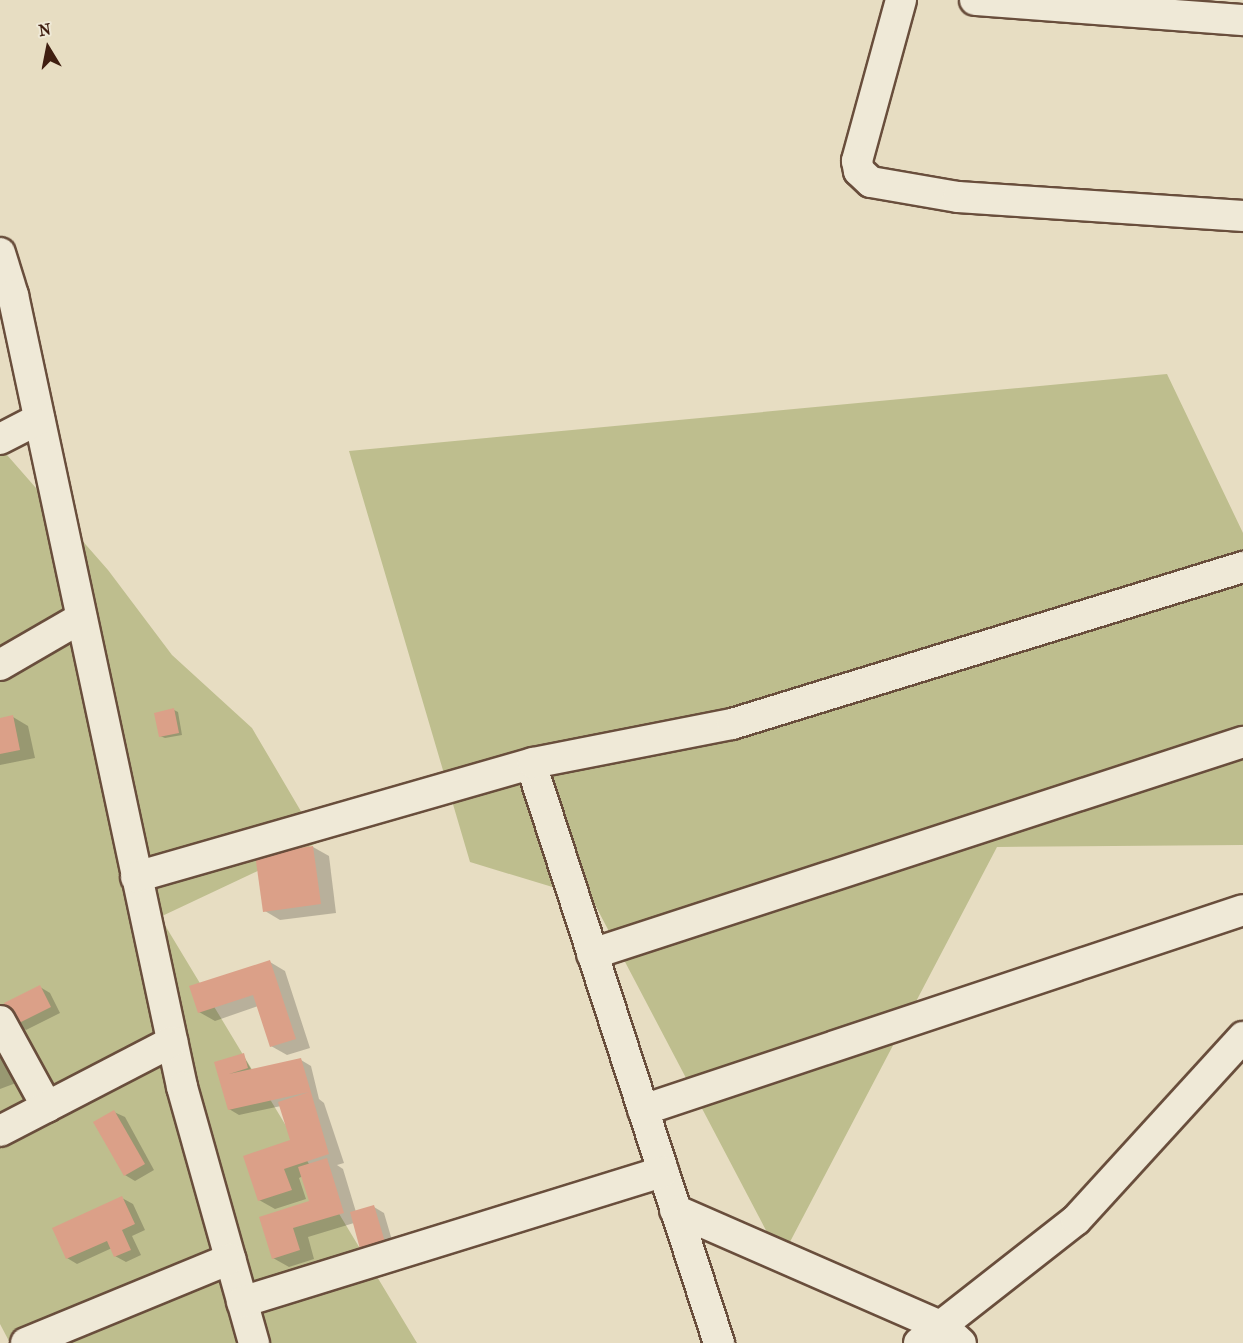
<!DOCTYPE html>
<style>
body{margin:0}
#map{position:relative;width:1243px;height:1343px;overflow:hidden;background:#e7ddc2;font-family:"IM FELL French Canon",serif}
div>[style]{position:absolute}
.green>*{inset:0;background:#bebe8e}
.shadow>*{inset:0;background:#0003}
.building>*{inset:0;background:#dba088}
.roads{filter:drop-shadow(2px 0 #694e3c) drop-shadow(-2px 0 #694e3c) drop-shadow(0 2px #694e3c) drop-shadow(0 -2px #694e3c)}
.minor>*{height:30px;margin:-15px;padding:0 15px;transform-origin:15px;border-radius:15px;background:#efe9d7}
span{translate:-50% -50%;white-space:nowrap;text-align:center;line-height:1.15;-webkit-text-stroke:4.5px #efe9d7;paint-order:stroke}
.north{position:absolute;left:18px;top:18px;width:60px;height:60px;-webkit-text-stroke:4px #efe9d7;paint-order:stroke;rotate:350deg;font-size:16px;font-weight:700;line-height:24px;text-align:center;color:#3f1e10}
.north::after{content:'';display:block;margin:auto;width:21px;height:27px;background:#3f1e10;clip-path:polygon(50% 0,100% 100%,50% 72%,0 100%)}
</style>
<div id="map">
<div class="green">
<div style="clip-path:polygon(1167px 374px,1243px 533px,1243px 845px,997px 847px,781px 1259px,592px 899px,470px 862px,349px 451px)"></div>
<div style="clip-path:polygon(0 447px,108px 570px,172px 655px,252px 728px,319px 842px,160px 917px,417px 1343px,10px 1343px,0 1324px)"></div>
</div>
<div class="shadow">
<div style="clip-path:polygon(174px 710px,178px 712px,182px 735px,165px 738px,160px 736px)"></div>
<div style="clip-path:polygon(13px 717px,28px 726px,35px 758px,0 765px,0 719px)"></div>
<div style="clip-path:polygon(313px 847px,329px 856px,336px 913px,280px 920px,265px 911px)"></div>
<div style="clip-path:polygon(270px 962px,285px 971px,310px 1048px,287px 1055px,271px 1046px,258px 1006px,215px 1021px,199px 1012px)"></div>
<div style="clip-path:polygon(40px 987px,50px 993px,60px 1013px,26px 1030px,16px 1024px)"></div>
<div style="clip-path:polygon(243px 1055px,252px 1071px,301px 1060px,311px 1066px,319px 1099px,324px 1103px,344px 1163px,337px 1165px,343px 1169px,356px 1212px,374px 1207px,384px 1213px,394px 1247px,371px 1254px,361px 1248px,354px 1223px,308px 1237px,314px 1259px,289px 1267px,273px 1258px,261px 1218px,311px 1202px,303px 1176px,299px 1178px,306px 1199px,275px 1209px,259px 1200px,292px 1140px,281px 1106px,239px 1115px,229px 1109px,222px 1077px)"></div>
<div style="clip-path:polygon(0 1056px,6px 1060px,16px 1083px,0 1089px)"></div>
<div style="clip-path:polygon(114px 1112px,125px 1117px,154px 1170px,135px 1181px,125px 1175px)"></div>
<div style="clip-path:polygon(122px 1198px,133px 1204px,145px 1230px,132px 1236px,141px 1255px,126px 1262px,115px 1256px,112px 1248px,77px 1264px,67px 1258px)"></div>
</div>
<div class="building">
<div style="clip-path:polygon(174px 708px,179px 733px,159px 737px,154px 713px)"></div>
<div style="clip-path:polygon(13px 715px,20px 750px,0 754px,0 718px)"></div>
<div style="clip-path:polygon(313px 846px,321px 904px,263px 912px,255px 854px)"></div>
<div style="clip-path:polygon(270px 960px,296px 1039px,270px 1047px,253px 995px,198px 1013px,189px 986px)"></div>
<div style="clip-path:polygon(40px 985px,51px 1007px,15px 1025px,4px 1003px)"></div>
<div style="clip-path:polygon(244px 1053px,248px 1068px,229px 1074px,301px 1058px,329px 1154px,284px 1169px,292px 1190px,258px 1201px,243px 1156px,290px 1140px,278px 1102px,309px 1092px,228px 1110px,214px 1062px)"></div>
<div style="clip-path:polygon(114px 1110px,145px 1164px,124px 1176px,93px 1122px)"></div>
<div style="clip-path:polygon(327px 1158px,344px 1213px,293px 1228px,300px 1250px,272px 1259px,259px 1217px,309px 1201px,298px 1167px)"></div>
<div style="clip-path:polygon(122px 1196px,135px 1224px,122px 1230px,131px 1250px,114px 1257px,107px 1241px,66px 1259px,52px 1228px)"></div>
<div style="clip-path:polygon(374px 1205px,385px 1242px,360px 1249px,350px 1212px)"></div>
</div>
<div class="roads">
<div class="minor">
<div style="left:901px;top:0;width:167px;rotate:105.3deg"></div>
<div style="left:857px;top:161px;width:10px;rotate:79deg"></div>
<div style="left:859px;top:171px;width:16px;rotate:43deg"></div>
<div style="left:871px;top:182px;width:88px;rotate:9.8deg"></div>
<div style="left:958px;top:197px;width:286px;rotate:3.8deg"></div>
<div style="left:975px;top:0;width:269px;rotate:4.3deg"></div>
<div style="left:0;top:253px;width:44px;rotate:72.8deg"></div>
<div style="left:13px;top:295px;width:810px;rotate:77.95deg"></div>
<div style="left:182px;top:1087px;width:266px;rotate:74.3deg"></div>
<div style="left:0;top:439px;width:44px;rotate:-27.1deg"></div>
<div style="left:0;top:665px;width:94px;rotate:-30.1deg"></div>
<div style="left:531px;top:764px;width:609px;rotate:72.01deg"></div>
<div style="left:136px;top:877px;width:413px;rotate:-16deg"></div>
<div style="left:533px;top:763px;width:203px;rotate:-11.1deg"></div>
<div style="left:732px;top:724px;width:535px;rotate:-17.08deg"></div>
<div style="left:592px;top:954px;width:685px;rotate:-18.04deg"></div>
<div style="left:0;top:1021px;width:98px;rotate:61.3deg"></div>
<div style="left:643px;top:1110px;width:632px;rotate:-18.43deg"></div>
<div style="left:0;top:1131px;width:194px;rotate:-27.4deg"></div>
<div style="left:675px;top:1210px;width:292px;rotate:23.6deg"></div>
<div style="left:943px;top:1327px;width:24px;rotate:42deg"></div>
<div style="left:242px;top:1302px;width:441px;rotate:-17.2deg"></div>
<div style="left:26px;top:1343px;width:221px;rotate:-22.4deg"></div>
<div style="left:919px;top:1343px;width:199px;rotate:-38.1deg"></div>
<div style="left:1076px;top:1220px;width:248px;rotate:-47.6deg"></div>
</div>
</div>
<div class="north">N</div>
</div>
